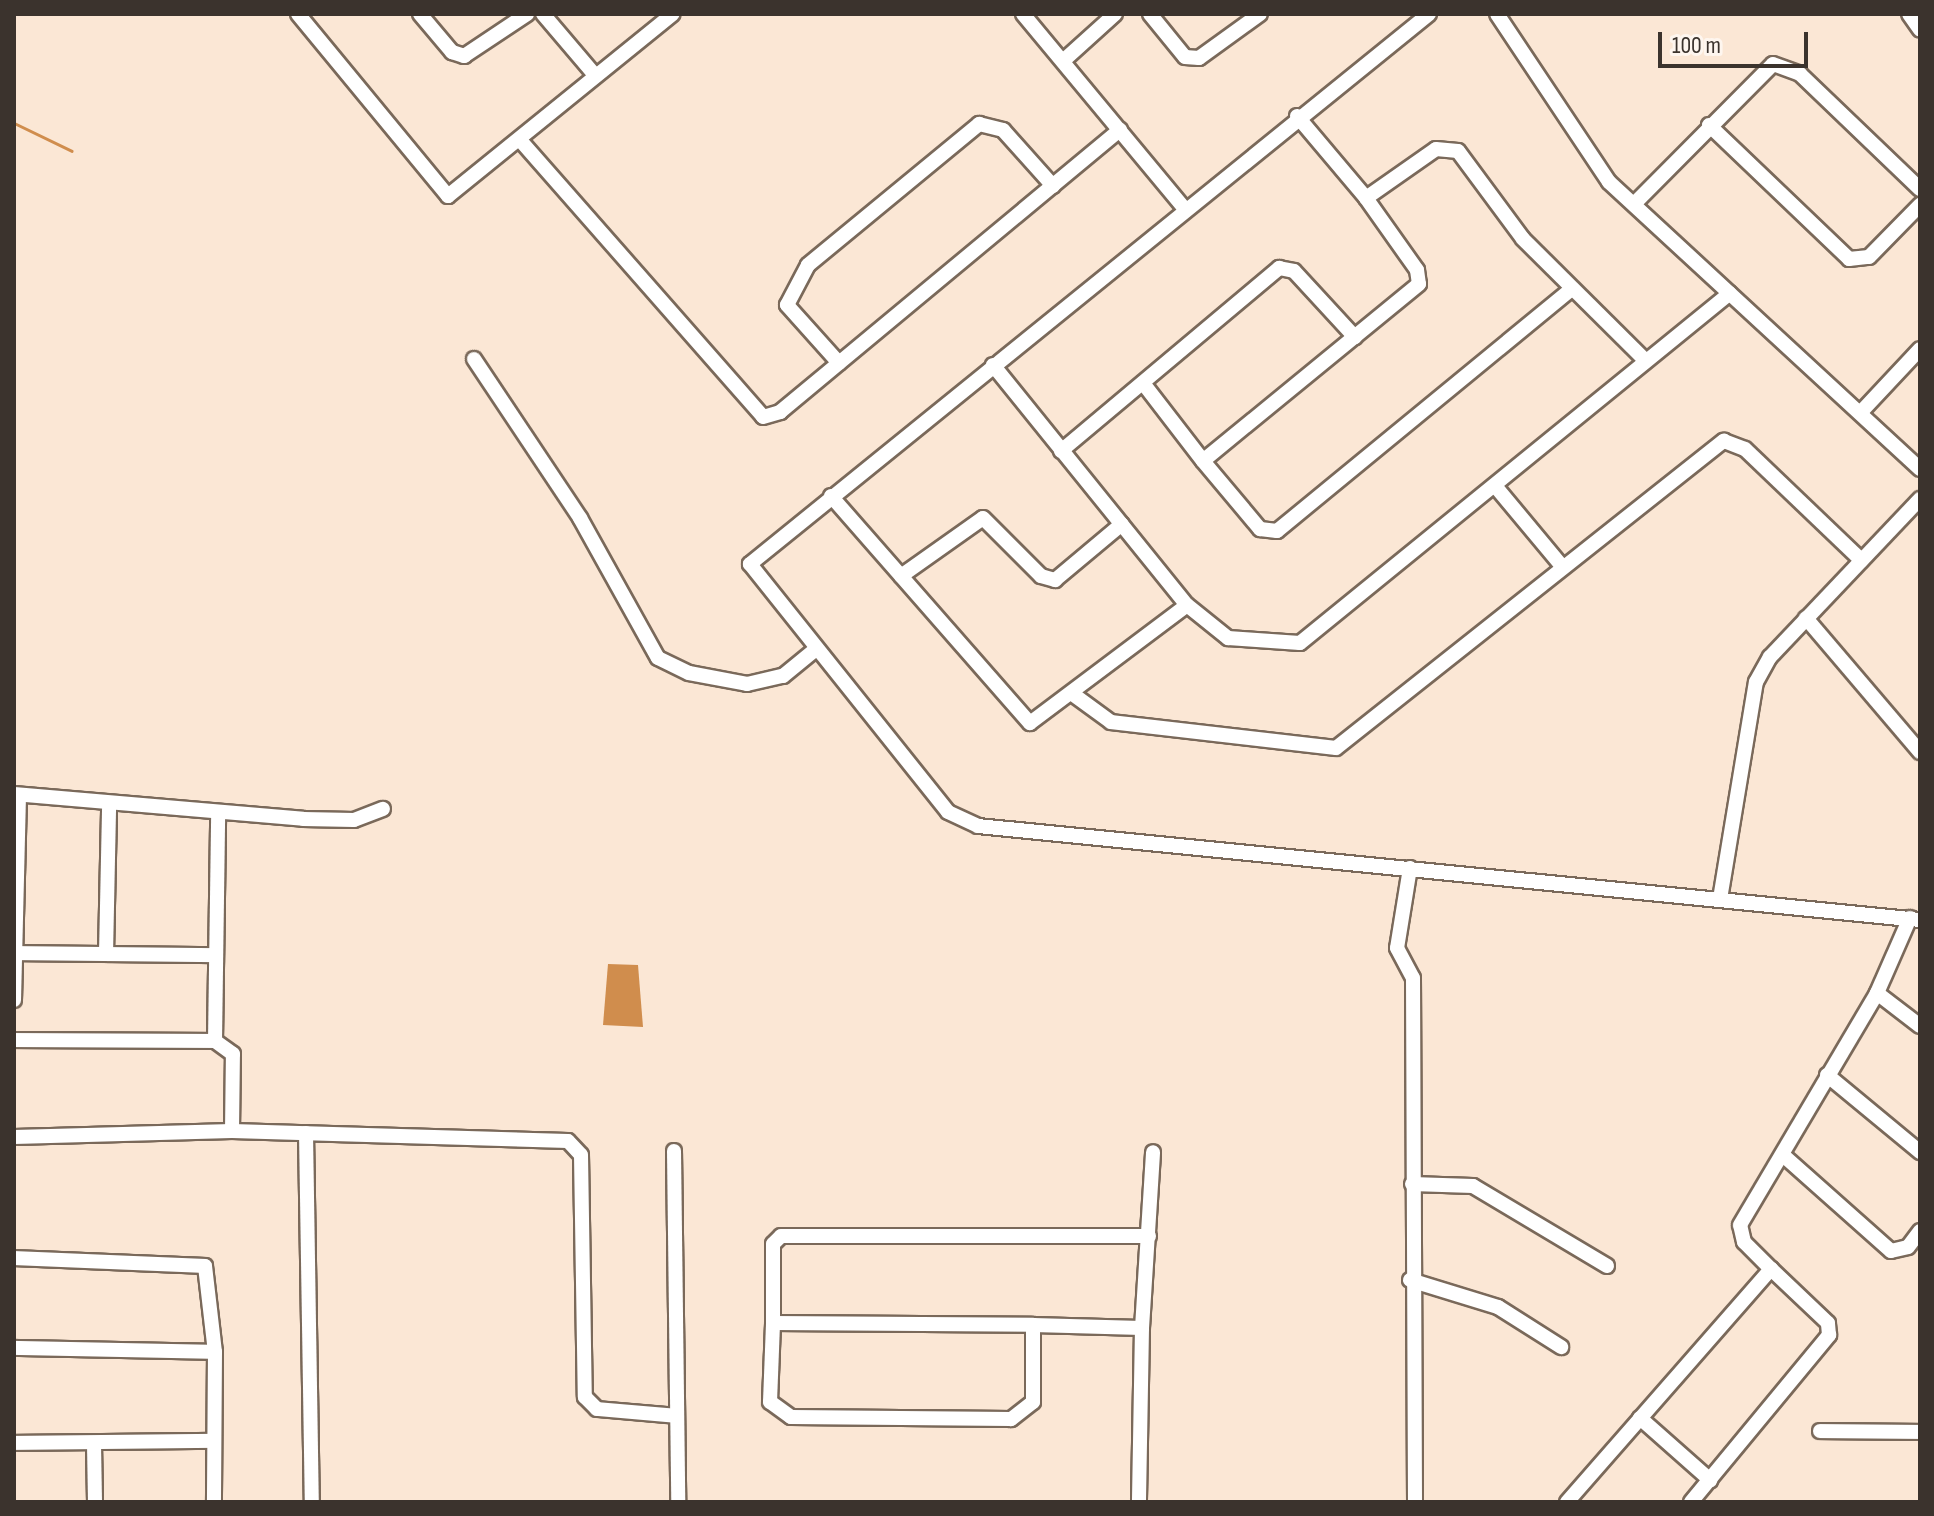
<!DOCTYPE html>
<style>
body{margin:0}
#map{position:relative;width:1934px;height:1516px;overflow:hidden;background:#fbe7d5;font-family:"Sofia Sans Condensed",sans-serif}
div>[style]{position:absolute}
.water>*{inset:0;background:#d08d4d}
.stream>*{height:3px;margin:-1.5px;padding:0 1.5px;transform-origin:1.5px;border-radius:1.5px;background:#d08d4d}
.roads{filter:drop-shadow(2px 0 #7a695a) drop-shadow(-2px 0 #7a695a) drop-shadow(0 2px #7a695a) drop-shadow(0 -2px #7a695a)}
.minor>*{height:14px;margin:-7px;padding:0 7px;transform-origin:7px;border-radius:7px;background:#fff}
span{translate:-50% -50%;white-space:nowrap;text-align:center;line-height:1.15;-webkit-text-stroke:6px #fef6ef;paint-order:stroke}
.frame{position:absolute;inset:0;border:16px solid #3b332d;pointer-events:none}
.scale{position:absolute;left:1658px;top:32px;width:150px;height:36px;box-sizing:border-box;border:4px solid #3b332d;border-top:0;padding-left:10px;font-size:24px;line-height:28px;white-space:nowrap;color:#3b332d;-webkit-text-stroke:6px #fef6ef;paint-order:stroke}
</style>
<div id="map">
<div class="water">
<div style="clip-path:polygon(608px 964px,638px 965px,643px 1027px,603px 1025px)"></div>
</div>
<div class="stream">
<div style="left:14px;top:123px;width:64px;rotate:25.8deg"></div>
</div>
<div class="roads">
<div class="minor">
<div style="left:298px;top:14px;width:236px;rotate:50.5deg"></div>
<div style="left:448px;top:196px;width:289px;rotate:-39deg"></div>
<div style="left:420px;top:14px;width:50px;rotate:49.9deg"></div>
<div style="left:452px;top:52px;width:13px;rotate:18deg"></div>
<div style="left:464px;top:56px;width:76px;rotate:-33.7deg"></div>
<div style="left:543px;top:14px;width:80px;rotate:49.6deg"></div>
<div style="left:1023px;top:14px;width:251px;rotate:50.3deg"></div>
<div style="left:1150px;top:14px;width:55px;rotate:50.9deg"></div>
<div style="left:1185px;top:57px;width:14px;rotate:4deg"></div>
<div style="left:1199px;top:58px;width:75px;rotate:-35.8deg"></div>
<div style="left:1429px;top:14px;width:874px;rotate:140.99deg"></div>
<div style="left:750px;top:564px;width:317px;rotate:51.4deg"></div>
<div style="left:948px;top:812px;width:33px;rotate:25deg"></div>
<div style="left:978px;top:826px;width:947px;rotate:5.7deg"></div>
<div style="left:1497px;top:14px;width:202px;rotate:56.3deg"></div>
<div style="left:1609px;top:182px;width:423px;rotate:42.7deg"></div>
<div style="left:1909px;top:14px;width:19px;rotate:55deg"></div>
<div style="left:1063px;top:61px;width:70px;rotate:-42.1deg"></div>
<div style="left:1297px;top:116px;width:107px;rotate:49.9deg"></div>
<div style="left:1366px;top:198px;width:88px;rotate:54.7deg"></div>
<div style="left:1417px;top:270px;width:14px;rotate:82deg"></div>
<div style="left:1419px;top:284px;width:279px;rotate:140.7deg"></div>
<div style="left:1203px;top:461px;width:89px;rotate:50deg"></div>
<div style="left:1260px;top:529px;width:17px;rotate:7deg"></div>
<div style="left:1277px;top:531px;width:379px;rotate:-39.4deg"></div>
<div style="left:1709px;top:125px;width:194px;rotate:43.7deg"></div>
<div style="left:1849px;top:259px;width:20px;rotate:-6deg"></div>
<div style="left:1869px;top:257px;width:73px;rotate:-45.6deg"></div>
<div style="left:520px;top:140px;width:368px;rotate:48.7deg"></div>
<div style="left:763px;top:417px;width:18px;rotate:-16deg"></div>
<div style="left:780px;top:412px;width:442px;rotate:-39.7deg"></div>
<div style="left:1366px;top:198px;width:85px;rotate:-35deg"></div>
<div style="left:1436px;top:149px;width:22px;rotate:5deg"></div>
<div style="left:1458px;top:151px;width:109px;rotate:53.5deg"></div>
<div style="left:1523px;top:239px;width:173px;rotate:44.8deg"></div>
<div style="left:1634px;top:204px;width:197px;rotate:-45.2deg"></div>
<div style="left:1773px;top:64px;width:29px;rotate:20deg"></div>
<div style="left:1800px;top:74px;width:166px;rotate:43.8deg"></div>
<div style="left:474px;top:359px;width:191px;rotate:56.3deg"></div>
<div style="left:580px;top:518px;width:160px;rotate:60.9deg"></div>
<div style="left:658px;top:658px;width:34px;rotate:26deg"></div>
<div style="left:689px;top:673px;width:59px;rotate:10.7deg"></div>
<div style="left:747px;top:684px;width:37px;rotate:-13deg"></div>
<div style="left:783px;top:676px;width:43px;rotate:-39.3deg"></div>
<div style="left:839px;top:363px;width:78px;rotate:-131.9deg"></div>
<div style="left:787px;top:305px;width:45px;rotate:-62.3deg"></div>
<div style="left:808px;top:265px;width:222px;rotate:-39.5deg"></div>
<div style="left:979px;top:124px;width:25px;rotate:14deg"></div>
<div style="left:1003px;top:130px;width:75px;rotate:48.2deg"></div>
<div style="left:993px;top:365px;width:309px;rotate:51.1deg"></div>
<div style="left:1187px;top:605px;width:53px;rotate:38.8deg"></div>
<div style="left:1228px;top:638px;width:72px;rotate:4deg"></div>
<div style="left:1300px;top:643px;width:554px;rotate:-39.14deg"></div>
<div style="left:1143px;top:383px;width:98px;rotate:52.4deg"></div>
<div style="left:1861px;top:412px;width:86px;rotate:-46.9deg"></div>
<div style="left:1061px;top:451px;width:285px;rotate:-40deg"></div>
<div style="left:1279px;top:268px;width:15px;rotate:11deg"></div>
<div style="left:1294px;top:271px;width:90px;rotate:47.3deg"></div>
<div style="left:1496px;top:487px;width:102px;rotate:50.2deg"></div>
<div style="left:831px;top:496px;width:302px;rotate:48.8deg"></div>
<div style="left:1030px;top:723px;width:196px;rotate:-36.9deg"></div>
<div style="left:901px;top:576px;width:100px;rotate:-35.3deg"></div>
<div style="left:983px;top:518px;width:82px;rotate:45deg"></div>
<div style="left:1041px;top:576px;width:15px;rotate:16deg"></div>
<div style="left:1055px;top:580px;width:87px;rotate:-39.9deg"></div>
<div style="left:1806px;top:618px;width:176px;rotate:49.6deg"></div>
<div style="left:1074px;top:695px;width:46px;rotate:36.1deg"></div>
<div style="left:1111px;top:722px;width:226px;rotate:6.6deg"></div>
<div style="left:1336px;top:748px;width:495px;rotate:-38.4deg"></div>
<div style="left:1724px;top:441px;width:22px;rotate:21deg"></div>
<div style="left:1745px;top:449px;width:161px;rotate:43.7deg"></div>
<div style="left:14px;top:794px;width:290px;rotate:4.9deg"></div>
<div style="left:303px;top:819px;width:51px;rotate:1.1deg"></div>
<div style="left:354px;top:820px;width:31px;rotate:-21deg"></div>
<div style="left:1410px;top:868px;width:81px;rotate:99.2deg"></div>
<div style="left:1397px;top:948px;width:34px;rotate:62deg"></div>
<div style="left:1413px;top:978px;width:524px;rotate:89.78deg"></div>
<div style="left:1720px;top:899px;width:220px;rotate:-80.6deg"></div>
<div style="left:1756px;top:682px;width:29px;rotate:-61deg"></div>
<div style="left:1770px;top:657px;width:218px;rotate:-46.5deg"></div>
<div style="left:15px;top:953px;width:201px;rotate:0.6deg"></div>
<div style="left:106px;top:954px;width:149px;rotate:-88.8deg"></div>
<div style="left:1877px;top:993px;width:54px;rotate:37.5deg"></div>
<div style="left:14px;top:1000px;width:205px;rotate:-88.6deg"></div>
<div style="left:14px;top:1040px;width:201px;rotate:0.3deg"></div>
<div style="left:215px;top:1041px;width:227px;rotate:-89.2deg"></div>
<div style="left:1827px;top:1075px;width:121px;rotate:39.6deg"></div>
<div style="left:232px;top:1131px;width:336px;rotate:1.7deg"></div>
<div style="left:568px;top:1141px;width:19px;rotate:47deg"></div>
<div style="left:581px;top:1155px;width:242px;rotate:89.1deg"></div>
<div style="left:585px;top:1397px;width:17px;rotate:45deg"></div>
<div style="left:597px;top:1409px;width:80px;rotate:5deg"></div>
<div style="left:306px;top:1133px;width:369px;rotate:89.1deg"></div>
<div style="left:14px;top:1137px;width:218px;rotate:-1.6deg"></div>
<div style="left:232px;top:1131px;width:77px;rotate:-89.3deg"></div>
<div style="left:233px;top:1054px;width:22px;rotate:-144deg"></div>
<div style="left:674px;top:1151px;width:351px;rotate:89.3deg"></div>
<div style="left:1784px;top:1156px;width:143px;rotate:41.6deg"></div>
<div style="left:1891px;top:1251px;width:17px;rotate:-13deg"></div>
<div style="left:1908px;top:1247px;width:20px;rotate:-53deg"></div>
<div style="left:1412px;top:1184px;width:61px;rotate:1.9deg"></div>
<div style="left:1473px;top:1186px;width:156px;rotate:30.8deg"></div>
<div style="left:14px;top:1258px;width:191px;rotate:2.4deg"></div>
<div style="left:205px;top:1266px;width:87px;rotate:83.4deg"></div>
<div style="left:215px;top:1352px;width:150px;rotate:90.4deg"></div>
<div style="left:1410px;top:1280px;width:92px;rotate:17.1deg"></div>
<div style="left:1498px;top:1307px;width:75px;rotate:32.4deg"></div>
<div style="left:773px;top:1323px;width:79px;rotate:-90deg"></div>
<div style="left:773px;top:1244px;width:11px;rotate:-45deg"></div>
<div style="left:781px;top:1236px;width:368px"></div>
<div style="left:1033px;top:1325px;width:77px;rotate:90deg"></div>
<div style="left:1033px;top:1402px;width:28px;rotate:142deg"></div>
<div style="left:1011px;top:1419px;width:220px;rotate:-179.5deg"></div>
<div style="left:791px;top:1417px;width:26px;rotate:-144deg"></div>
<div style="left:770px;top:1402px;width:79px;rotate:-87.8deg"></div>
<div style="left:773px;top:1323px;width:260px;rotate:0.4deg"></div>
<div style="left:1033px;top:1325px;width:109px;rotate:1.6deg"></div>
<div style="left:1142px;top:1328px;width:174px;rotate:91deg"></div>
<div style="left:1142px;top:1328px;width:176px;rotate:-86.4deg"></div>
<div style="left:14px;top:1348px;width:201px;rotate:1.1deg"></div>
<div style="left:1640px;top:1418px;width:94px;rotate:41.5deg"></div>
<div style="left:1820px;top:1431px;width:100px;rotate:0.6deg"></div>
<div style="left:14px;top:1443px;width:199px;rotate:-0.6deg"></div>
<div style="left:94px;top:1444px;width:58px;rotate:89deg"></div>
<div style="left:1567px;top:1502px;width:310px;rotate:-48.8deg"></div>
<div style="left:1771px;top:1269px;width:38px;rotate:-135deg"></div>
<div style="left:1744px;top:1242px;width:17px;rotate:-103deg"></div>
<div style="left:1740px;top:1225px;width:269px;rotate:-59.4deg"></div>
<div style="left:1877px;top:993px;width:82px;rotate:-66.3deg"></div>
<div style="left:1691px;top:1502px;width:217px;rotate:-50.4deg"></div>
<div style="left:1829px;top:1335px;width:12px;rotate:-95deg"></div>
<div style="left:1828px;top:1323px;width:79px;rotate:-136.5deg"></div>
</div>
</div>
<div class="frame"></div>
<div class="scale">100 m</div>
</div>
